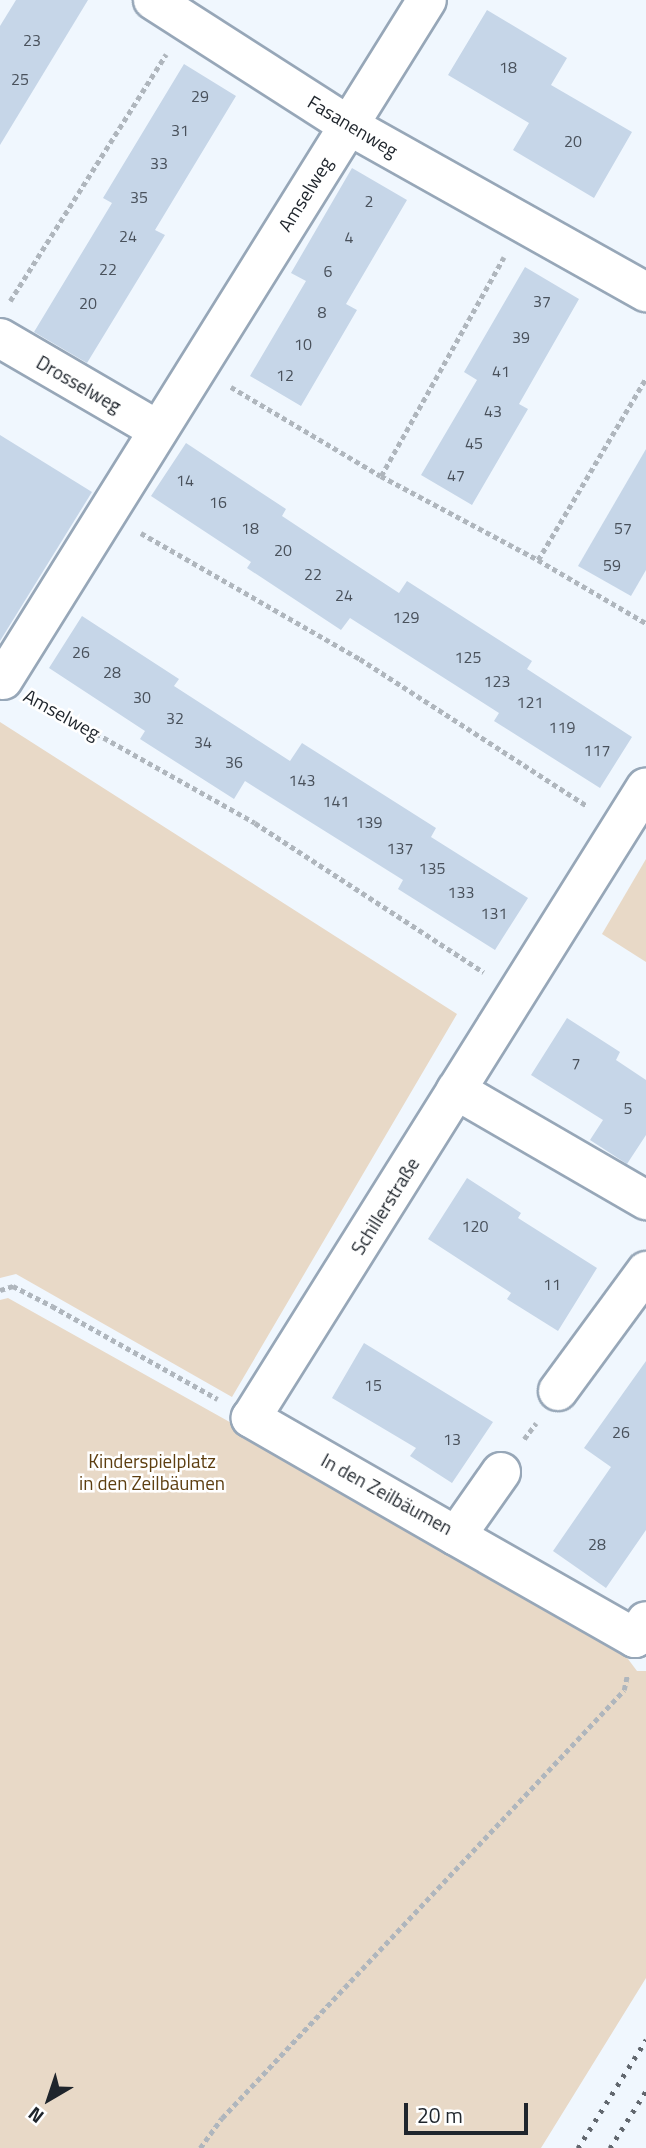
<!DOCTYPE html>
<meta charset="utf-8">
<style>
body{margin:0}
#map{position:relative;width:646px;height:2148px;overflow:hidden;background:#f0f7fe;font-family:"Titillium Web",sans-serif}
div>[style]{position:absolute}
.green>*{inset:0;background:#e8d9c7}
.building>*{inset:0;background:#c6d6e8}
.path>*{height:4.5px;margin-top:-2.25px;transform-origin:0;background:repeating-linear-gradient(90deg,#afb6bd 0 5px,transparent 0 8.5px)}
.roads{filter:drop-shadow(2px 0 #97a7b8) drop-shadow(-2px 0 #97a7b8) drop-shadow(0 2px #97a7b8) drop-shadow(0 -2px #97a7b8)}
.minor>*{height:38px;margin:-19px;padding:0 19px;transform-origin:19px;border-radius:19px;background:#fff}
.rail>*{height:5px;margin-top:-2.5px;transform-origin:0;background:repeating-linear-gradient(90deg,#61676e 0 3.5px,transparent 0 10.5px)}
span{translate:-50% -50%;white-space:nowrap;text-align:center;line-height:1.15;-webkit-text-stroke:5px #fff;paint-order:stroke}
.number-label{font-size:16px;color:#49515b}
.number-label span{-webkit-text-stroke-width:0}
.street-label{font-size:19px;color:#1f252c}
.park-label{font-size:19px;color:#5d3e10}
.north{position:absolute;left:14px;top:2064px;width:70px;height:70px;-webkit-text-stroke:5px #fff;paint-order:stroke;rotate:219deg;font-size:19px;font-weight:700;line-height:28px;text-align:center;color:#1f252c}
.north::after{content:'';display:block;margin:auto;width:24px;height:32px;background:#1f252c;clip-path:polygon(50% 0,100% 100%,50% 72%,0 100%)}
.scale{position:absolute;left:404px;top:2103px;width:124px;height:32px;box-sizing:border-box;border:4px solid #1f252c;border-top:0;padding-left:9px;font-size:21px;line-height:24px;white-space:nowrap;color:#1f252c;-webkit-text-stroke:5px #fff;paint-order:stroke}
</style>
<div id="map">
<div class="green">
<div style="clip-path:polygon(0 722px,457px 1014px,232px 1397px,16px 1274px,0 1278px)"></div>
<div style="clip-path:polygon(646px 859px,646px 962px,602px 934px)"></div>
<div style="clip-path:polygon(8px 1298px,267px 1443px,622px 1651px,637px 1671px,646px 1671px,646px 1978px,541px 2148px,0 2148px,0 1300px)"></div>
</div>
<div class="building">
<div style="clip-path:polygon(16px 0,88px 0,0 145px,0 26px)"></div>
<div style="clip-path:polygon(487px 10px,567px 58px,551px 85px,632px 132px,594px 198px,513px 150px,529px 123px,448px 75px)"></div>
<div style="clip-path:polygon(184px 64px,236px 96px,155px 230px,165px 235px,87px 363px,34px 332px,112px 203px,103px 198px)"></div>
<div style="clip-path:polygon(352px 168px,407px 200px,346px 304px,357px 310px,301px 406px,250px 376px,306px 281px,291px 273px)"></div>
<div style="clip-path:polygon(525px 267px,579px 299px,519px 404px,528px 409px,472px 505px,421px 475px,477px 380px,464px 372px)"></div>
<div style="clip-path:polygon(0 435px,92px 492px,0 641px)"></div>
<div style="clip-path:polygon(186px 443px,286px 509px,282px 516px,347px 559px,399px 593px,407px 581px,532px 661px,527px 669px,632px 737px,600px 788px,494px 721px,499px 713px,350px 618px,341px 630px,247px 568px,251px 562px,151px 496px)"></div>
<div style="clip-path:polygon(646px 449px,646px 570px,631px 596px,578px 566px)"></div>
<div style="clip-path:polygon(82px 616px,179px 679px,174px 686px,290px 761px,302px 743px,436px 828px,431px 837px,528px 898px,495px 950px,398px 889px,403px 880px,245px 781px,234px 799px,140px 739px,145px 731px,49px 668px)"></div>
<div style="clip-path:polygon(567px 1018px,620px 1052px,616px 1060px,646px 1080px,646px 1135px,627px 1164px,590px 1140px,603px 1120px,531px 1075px)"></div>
<div style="clip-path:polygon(467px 1178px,521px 1213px,518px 1218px,597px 1268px,558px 1331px,507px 1299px,511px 1293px,428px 1239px)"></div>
<div style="clip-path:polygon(364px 1343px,493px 1422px,452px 1483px,410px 1456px,416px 1448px,332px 1398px)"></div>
<div style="clip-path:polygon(646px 1361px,646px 1530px,606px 1588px,553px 1551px,611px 1467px,584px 1448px)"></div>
</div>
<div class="path">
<div style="left:10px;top:301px;width:292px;rotate:-57.7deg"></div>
<div style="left:231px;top:387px;width:174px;rotate:30.7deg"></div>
<div style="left:381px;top:476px;width:178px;rotate:28.1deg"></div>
<div style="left:538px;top:560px;width:125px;rotate:30.3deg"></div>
<div style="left:381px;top:476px;width:251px;rotate:-60.7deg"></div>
<div style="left:141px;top:533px;width:253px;rotate:29.9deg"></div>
<div style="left:360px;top:659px;width:270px;rotate:32.9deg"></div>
<div style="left:538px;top:560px;width:212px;rotate:-59.3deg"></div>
<div style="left:37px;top:700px;width:250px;rotate:29.4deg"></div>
<div style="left:255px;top:823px;width:273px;rotate:33.1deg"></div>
<div style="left:0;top:1290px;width:14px;rotate:-17deg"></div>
<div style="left:13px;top:1286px;width:44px;rotate:27.1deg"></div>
<div style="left:52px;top:1306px;width:190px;rotate:29.3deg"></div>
<div style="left:524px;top:1439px;width:20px;rotate:-53deg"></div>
<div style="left:200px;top:2148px;width:37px;rotate:-54deg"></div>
<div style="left:222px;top:2118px;width:587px;rotate:-46.79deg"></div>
<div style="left:624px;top:1690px;width:14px;rotate:-78deg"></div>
</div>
<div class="roads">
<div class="minor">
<div style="left:153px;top:0;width:232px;rotate:32.7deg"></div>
<div style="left:348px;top:125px;width:342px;rotate:29.3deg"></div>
<div style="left:0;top:338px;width:183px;rotate:30.2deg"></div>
<div style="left:3px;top:680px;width:801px;rotate:-58.06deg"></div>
<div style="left:456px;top:1090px;width:220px;rotate:30.1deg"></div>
<div style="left:558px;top:1391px;width:149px;rotate:-53.7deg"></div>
<div style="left:501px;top:1472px;width:78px;rotate:125.1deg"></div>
<div style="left:456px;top:1536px;width:237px;rotate:-150.1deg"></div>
<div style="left:251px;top:1418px;width:744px;rotate:-57.95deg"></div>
<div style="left:456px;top:1536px;width:206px;rotate:29.7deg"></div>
<div style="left:635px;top:1638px;width:20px;rotate:-57deg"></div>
</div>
</div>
<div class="rail">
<div style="left:578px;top:2148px;width:128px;rotate:-57.8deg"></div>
<div style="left:610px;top:2148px;width:67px;rotate:-57.7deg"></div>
</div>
<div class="number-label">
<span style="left:32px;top:40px">23</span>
<span style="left:508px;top:67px">18</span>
<span style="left:20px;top:79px">25</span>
<span style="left:200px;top:96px">29</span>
<span style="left:180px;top:130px">31</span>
<span style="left:573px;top:141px">20</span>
<span style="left:159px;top:163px">33</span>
<span style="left:139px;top:197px">35</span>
<span style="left:369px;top:201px">2</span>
<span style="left:128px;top:236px">24</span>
<span style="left:349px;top:237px">4</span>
<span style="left:108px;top:269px">22</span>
<span style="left:328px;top:271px">6</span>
<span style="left:542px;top:301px">37</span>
<span style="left:88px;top:303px">20</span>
<span style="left:322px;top:312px">8</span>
<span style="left:521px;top:337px">39</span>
<span style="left:303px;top:344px">10</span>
<span style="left:501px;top:371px">41</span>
<span style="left:285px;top:375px">12</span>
<span style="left:493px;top:411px">43</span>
<span style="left:474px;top:443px">45</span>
<span style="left:456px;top:475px">47</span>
<span style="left:185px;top:480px">14</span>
<span style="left:218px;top:502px">16</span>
<span style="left:250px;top:528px">18</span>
<span style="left:623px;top:528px">57</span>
<span style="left:283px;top:550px">20</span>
<span style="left:612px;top:565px">59</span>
<span style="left:313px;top:574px">22</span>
<span style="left:344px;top:595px">24</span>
<span style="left:406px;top:617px">129</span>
<span style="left:81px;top:652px">26</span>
<span style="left:468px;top:657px">125</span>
<span style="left:112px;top:672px">28</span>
<span style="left:497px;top:681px">123</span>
<span style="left:142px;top:697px">30</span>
<span style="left:530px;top:702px">121</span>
<span style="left:175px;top:718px">32</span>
<span style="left:562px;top:727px">119</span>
<span style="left:203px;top:742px">34</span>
<span style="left:597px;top:750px">117</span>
<span style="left:234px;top:762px">36</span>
<span style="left:302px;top:780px">143</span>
<span style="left:336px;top:801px">141</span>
<span style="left:369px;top:822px">139</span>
<span style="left:400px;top:848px">137</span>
<span style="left:432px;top:868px">135</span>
<span style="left:461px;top:892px">133</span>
<span style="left:494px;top:913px">131</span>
<span style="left:576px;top:1063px">7</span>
<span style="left:628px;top:1108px">5</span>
<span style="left:475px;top:1226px">120</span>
<span style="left:552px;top:1284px">11</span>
<span style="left:373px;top:1385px">15</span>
<span style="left:621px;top:1432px">26</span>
<span style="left:452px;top:1439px">13</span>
<span style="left:597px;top:1544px">28</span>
</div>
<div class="street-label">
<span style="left:353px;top:126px;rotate:31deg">Fasanenweg</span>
<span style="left:305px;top:194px;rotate:-58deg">Amselweg</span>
<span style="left:79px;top:384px;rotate:30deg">Drosselweg</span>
<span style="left:62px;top:714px;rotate:29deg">Amselweg</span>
<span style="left:385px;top:1206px;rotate:-58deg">Schillerstraße</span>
<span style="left:387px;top:1494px;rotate:29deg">In den Zeilbäumen</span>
</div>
<div class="park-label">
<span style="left:152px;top:1472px">Kinderspielplatz<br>in den Zeilbäumen</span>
</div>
<div class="north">N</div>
<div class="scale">20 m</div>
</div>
